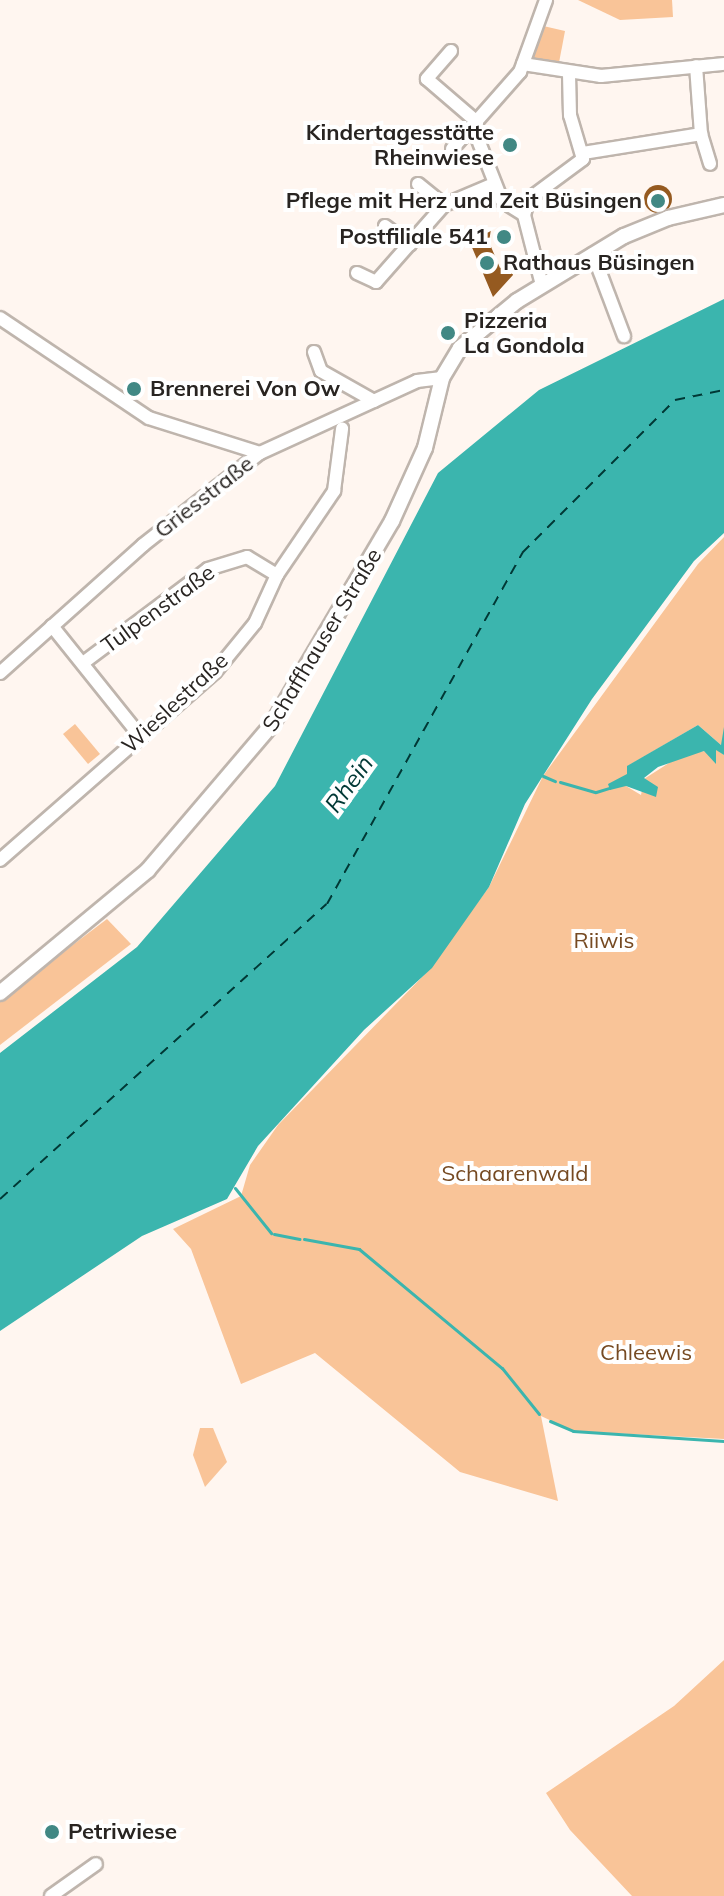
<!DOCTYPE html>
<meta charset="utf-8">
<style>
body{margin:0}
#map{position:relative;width:724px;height:1896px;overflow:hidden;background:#fff6f0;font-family:Mulish,sans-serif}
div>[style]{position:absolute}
.green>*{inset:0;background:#f9c498}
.water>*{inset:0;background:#3bb5ae}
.stream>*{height:3px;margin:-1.5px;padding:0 1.5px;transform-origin:1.5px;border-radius:1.5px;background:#3bb5ae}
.ferry>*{height:2px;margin-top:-1px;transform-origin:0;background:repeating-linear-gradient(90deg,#003835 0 10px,transparent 0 18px)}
.building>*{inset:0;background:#955a20}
.round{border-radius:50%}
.roads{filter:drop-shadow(2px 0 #bfb5ad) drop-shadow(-2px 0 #bfb5ad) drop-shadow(0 2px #bfb5ad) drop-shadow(0 -2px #bfb5ad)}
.minor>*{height:12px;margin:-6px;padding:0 6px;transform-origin:6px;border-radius:6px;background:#fff}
.major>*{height:14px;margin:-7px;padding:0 7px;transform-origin:7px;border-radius:7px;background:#fff}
.dots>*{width:22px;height:22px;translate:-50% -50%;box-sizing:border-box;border:4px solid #fff;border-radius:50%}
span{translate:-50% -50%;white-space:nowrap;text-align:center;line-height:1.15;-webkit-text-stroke:8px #fff;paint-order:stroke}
.poi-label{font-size:22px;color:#282421;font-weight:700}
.right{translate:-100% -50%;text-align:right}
.left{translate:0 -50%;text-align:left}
.street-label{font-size:22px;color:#282421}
.park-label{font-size:22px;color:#764a22}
.water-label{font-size:24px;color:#003835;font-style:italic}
</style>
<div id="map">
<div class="green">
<div style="clip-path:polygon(578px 0,672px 0,673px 17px,620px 20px)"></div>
<div style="clip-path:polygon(539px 25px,565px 31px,558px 68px,529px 58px)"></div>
<div style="clip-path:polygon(724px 537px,724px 740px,721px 745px,698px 725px,628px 766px,626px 786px,641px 795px,644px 779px,683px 754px,705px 751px,716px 763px,716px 749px,724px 755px,724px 1439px,573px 1431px,541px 1416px,558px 1501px,460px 1472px,315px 1353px,241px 1384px,191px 1249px,173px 1229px,241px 1196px,250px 1165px,278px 1125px,426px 973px,489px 887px,543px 776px,698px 564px)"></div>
<div style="clip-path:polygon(75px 724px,100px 754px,88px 764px,63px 734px)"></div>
<div style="clip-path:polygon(107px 919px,131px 944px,0 1045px,0 1000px)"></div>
<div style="clip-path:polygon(200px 1428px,213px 1428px,227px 1462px,205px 1487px,193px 1455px)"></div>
<div style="clip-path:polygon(724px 1660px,724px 1896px,632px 1896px,570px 1830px,546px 1793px,674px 1706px)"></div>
</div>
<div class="water">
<div style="clip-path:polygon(724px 299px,724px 533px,694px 561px,592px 699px,525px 804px,489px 887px,432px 968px,364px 1030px,258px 1146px,227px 1199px,142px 1236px,0 1331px,0 1053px,137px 947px,275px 786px,438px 473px,539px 390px)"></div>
<div style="clip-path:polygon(698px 725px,721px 745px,724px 727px,724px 755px,716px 750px,716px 764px,704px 751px,658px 767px,644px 778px,658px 787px,656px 797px,626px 786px,610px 790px,608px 784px,627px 774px,627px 766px)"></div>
</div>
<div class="stream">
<div style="left:543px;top:776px;width:13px;rotate:23deg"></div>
<div style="left:560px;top:782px;width:37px;rotate:16deg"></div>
<div style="left:596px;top:792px;width:14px;rotate:-17deg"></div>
<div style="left:235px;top:1188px;width:58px;rotate:51.3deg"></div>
<div style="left:274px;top:1234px;width:26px;rotate:11deg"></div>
<div style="left:304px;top:1239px;width:56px;rotate:10.3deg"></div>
<div style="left:359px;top:1249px;width:186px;rotate:39.8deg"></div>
<div style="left:502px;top:1368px;width:59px;rotate:51.2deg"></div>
<div style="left:550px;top:1421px;width:25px;rotate:23deg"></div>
<div style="left:573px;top:1431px;width:151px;rotate:3.8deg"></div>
</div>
<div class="ferry">
<div style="left:0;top:1199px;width:440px;rotate:-42.1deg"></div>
<div style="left:327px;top:904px;width:402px;rotate:-60.9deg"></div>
<div style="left:522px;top:553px;width:216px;rotate:-45deg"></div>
<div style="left:675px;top:400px;width:50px;rotate:-11.5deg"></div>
</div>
<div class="building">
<div class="round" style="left:644px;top:185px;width:28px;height:28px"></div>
<div style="clip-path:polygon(491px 229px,489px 242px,500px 268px,509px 264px,513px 275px,493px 297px,468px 238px)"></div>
</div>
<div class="roads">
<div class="minor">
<div style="left:451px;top:51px;width:37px;rotate:131deg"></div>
<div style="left:427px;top:79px;width:66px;rotate:40.7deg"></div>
<div style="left:523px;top:64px;width:79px;rotate:8.7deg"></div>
<div style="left:601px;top:76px;width:124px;rotate:-5.6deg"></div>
<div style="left:473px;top:127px;width:79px;rotate:68.6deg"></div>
<div style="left:502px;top:201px;width:26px;rotate:32deg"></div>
<div style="left:524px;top:215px;width:72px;rotate:75.6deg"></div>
<div style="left:701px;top:134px;width:31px;rotate:73deg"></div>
<div style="left:452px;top:149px;width:103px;rotate:-48.6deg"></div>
<div style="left:520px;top:72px;width:77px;rotate:-70.1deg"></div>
<div style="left:583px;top:153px;width:120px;rotate:-9.1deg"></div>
<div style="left:701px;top:134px;width:68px;rotate:-94.2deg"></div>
<div style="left:418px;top:184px;width:33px;rotate:39deg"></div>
<div style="left:524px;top:215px;width:17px;rotate:-73deg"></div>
<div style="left:529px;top:199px;width:67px;rotate:-36.5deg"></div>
<div style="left:583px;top:159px;width:46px;rotate:-106.5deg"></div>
<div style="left:570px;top:115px;width:42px;rotate:-91.4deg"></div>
<div style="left:385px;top:226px;width:31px;rotate:37deg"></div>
<div style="left:593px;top:254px;width:88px;rotate:69.3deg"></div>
<div style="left:357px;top:273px;width:21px;rotate:25deg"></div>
<div style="left:376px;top:282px;width:103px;rotate:-48.6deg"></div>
<div style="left:444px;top:205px;width:54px;rotate:-22.8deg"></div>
<div style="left:0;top:318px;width:179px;rotate:33.9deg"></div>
<div style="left:149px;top:418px;width:116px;rotate:17.5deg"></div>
<div style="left:314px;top:352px;width:20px;rotate:70deg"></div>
<div style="left:321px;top:371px;width:61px;rotate:29.5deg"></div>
<div style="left:52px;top:626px;width:141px;rotate:51.3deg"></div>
<div style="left:83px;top:663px;width:156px;rotate:-36.9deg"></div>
<div style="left:208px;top:569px;width:41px;rotate:-17.1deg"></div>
<div style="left:247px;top:557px;width:35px;rotate:31deg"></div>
<div style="left:0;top:673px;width:192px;rotate:-41.8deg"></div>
<div style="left:143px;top:545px;width:149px;rotate:-38.2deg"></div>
<div style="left:260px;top:453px;width:173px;rotate:-24.6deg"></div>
<div style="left:417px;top:381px;width:25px;rotate:-7deg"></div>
<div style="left:0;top:860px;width:286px;rotate:-41.2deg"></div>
<div style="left:215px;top:672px;width:63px;rotate:-50.8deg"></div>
<div style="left:255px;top:623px;width:53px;rotate:-65.4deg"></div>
<div style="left:277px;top:575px;width:102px;rotate:-55.8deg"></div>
<div style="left:334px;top:491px;width:63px;rotate:-82.6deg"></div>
<div style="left:51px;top:1896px;width:55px;rotate:-35.4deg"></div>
</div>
<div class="major">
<div style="left:0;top:993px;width:192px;rotate:-39.7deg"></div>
<div style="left:148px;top:870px;width:193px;rotate:-49.6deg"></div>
<div style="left:273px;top:723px;width:234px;rotate:-59.5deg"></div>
<div style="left:392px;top:521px;width:80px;rotate:-65.7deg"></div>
<div style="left:425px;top:448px;width:72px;rotate:-76.3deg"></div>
<div style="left:442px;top:378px;width:35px;rotate:-59deg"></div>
<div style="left:460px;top:348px;width:74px;rotate:-39.5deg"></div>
<div style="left:517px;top:301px;width:125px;rotate:-31.3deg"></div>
<div style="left:624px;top:236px;width:48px;rotate:-22.2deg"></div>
<div style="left:668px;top:218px;width:57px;rotate:-13.1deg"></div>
</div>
</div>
<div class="dots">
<div style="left:510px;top:145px;background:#418884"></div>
<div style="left:658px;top:201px;background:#418884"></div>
<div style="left:504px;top:237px;background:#418884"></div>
<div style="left:487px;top:263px;background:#418884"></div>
<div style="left:448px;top:333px;background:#418884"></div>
<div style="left:134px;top:389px;background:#418884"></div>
<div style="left:52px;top:1832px;background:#418884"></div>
</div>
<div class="poi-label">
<span class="right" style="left:494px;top:145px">Kindertagesstätte<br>Rheinwiese</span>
<span class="right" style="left:642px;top:201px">Pflege mit Herz und Zeit Büsingen</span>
<span class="right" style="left:488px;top:237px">Postfiliale 541</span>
<span class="left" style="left:503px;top:263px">Rathaus Büsingen</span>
<span class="left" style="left:464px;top:333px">Pizzeria<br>La Gondola</span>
<span class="left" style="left:150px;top:389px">Brennerei Von Ow</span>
<span class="left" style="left:68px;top:1832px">Petriwiese</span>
</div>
<div class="street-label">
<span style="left:204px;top:497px;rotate:-38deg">Griesstraße</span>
<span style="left:158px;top:609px;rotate:-36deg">Tulpenstraße</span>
<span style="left:322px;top:640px;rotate:-59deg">Schaffhauser Straße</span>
<span style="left:175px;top:703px;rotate:-43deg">Wieslestraße</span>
</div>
<div class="park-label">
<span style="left:604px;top:941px">Riiwis</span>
<span style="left:515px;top:1174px">Schaarenwald</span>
<span style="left:646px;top:1353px">Chleewis</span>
</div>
<div class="water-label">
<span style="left:349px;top:784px;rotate:-54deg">Rhein</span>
</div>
</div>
